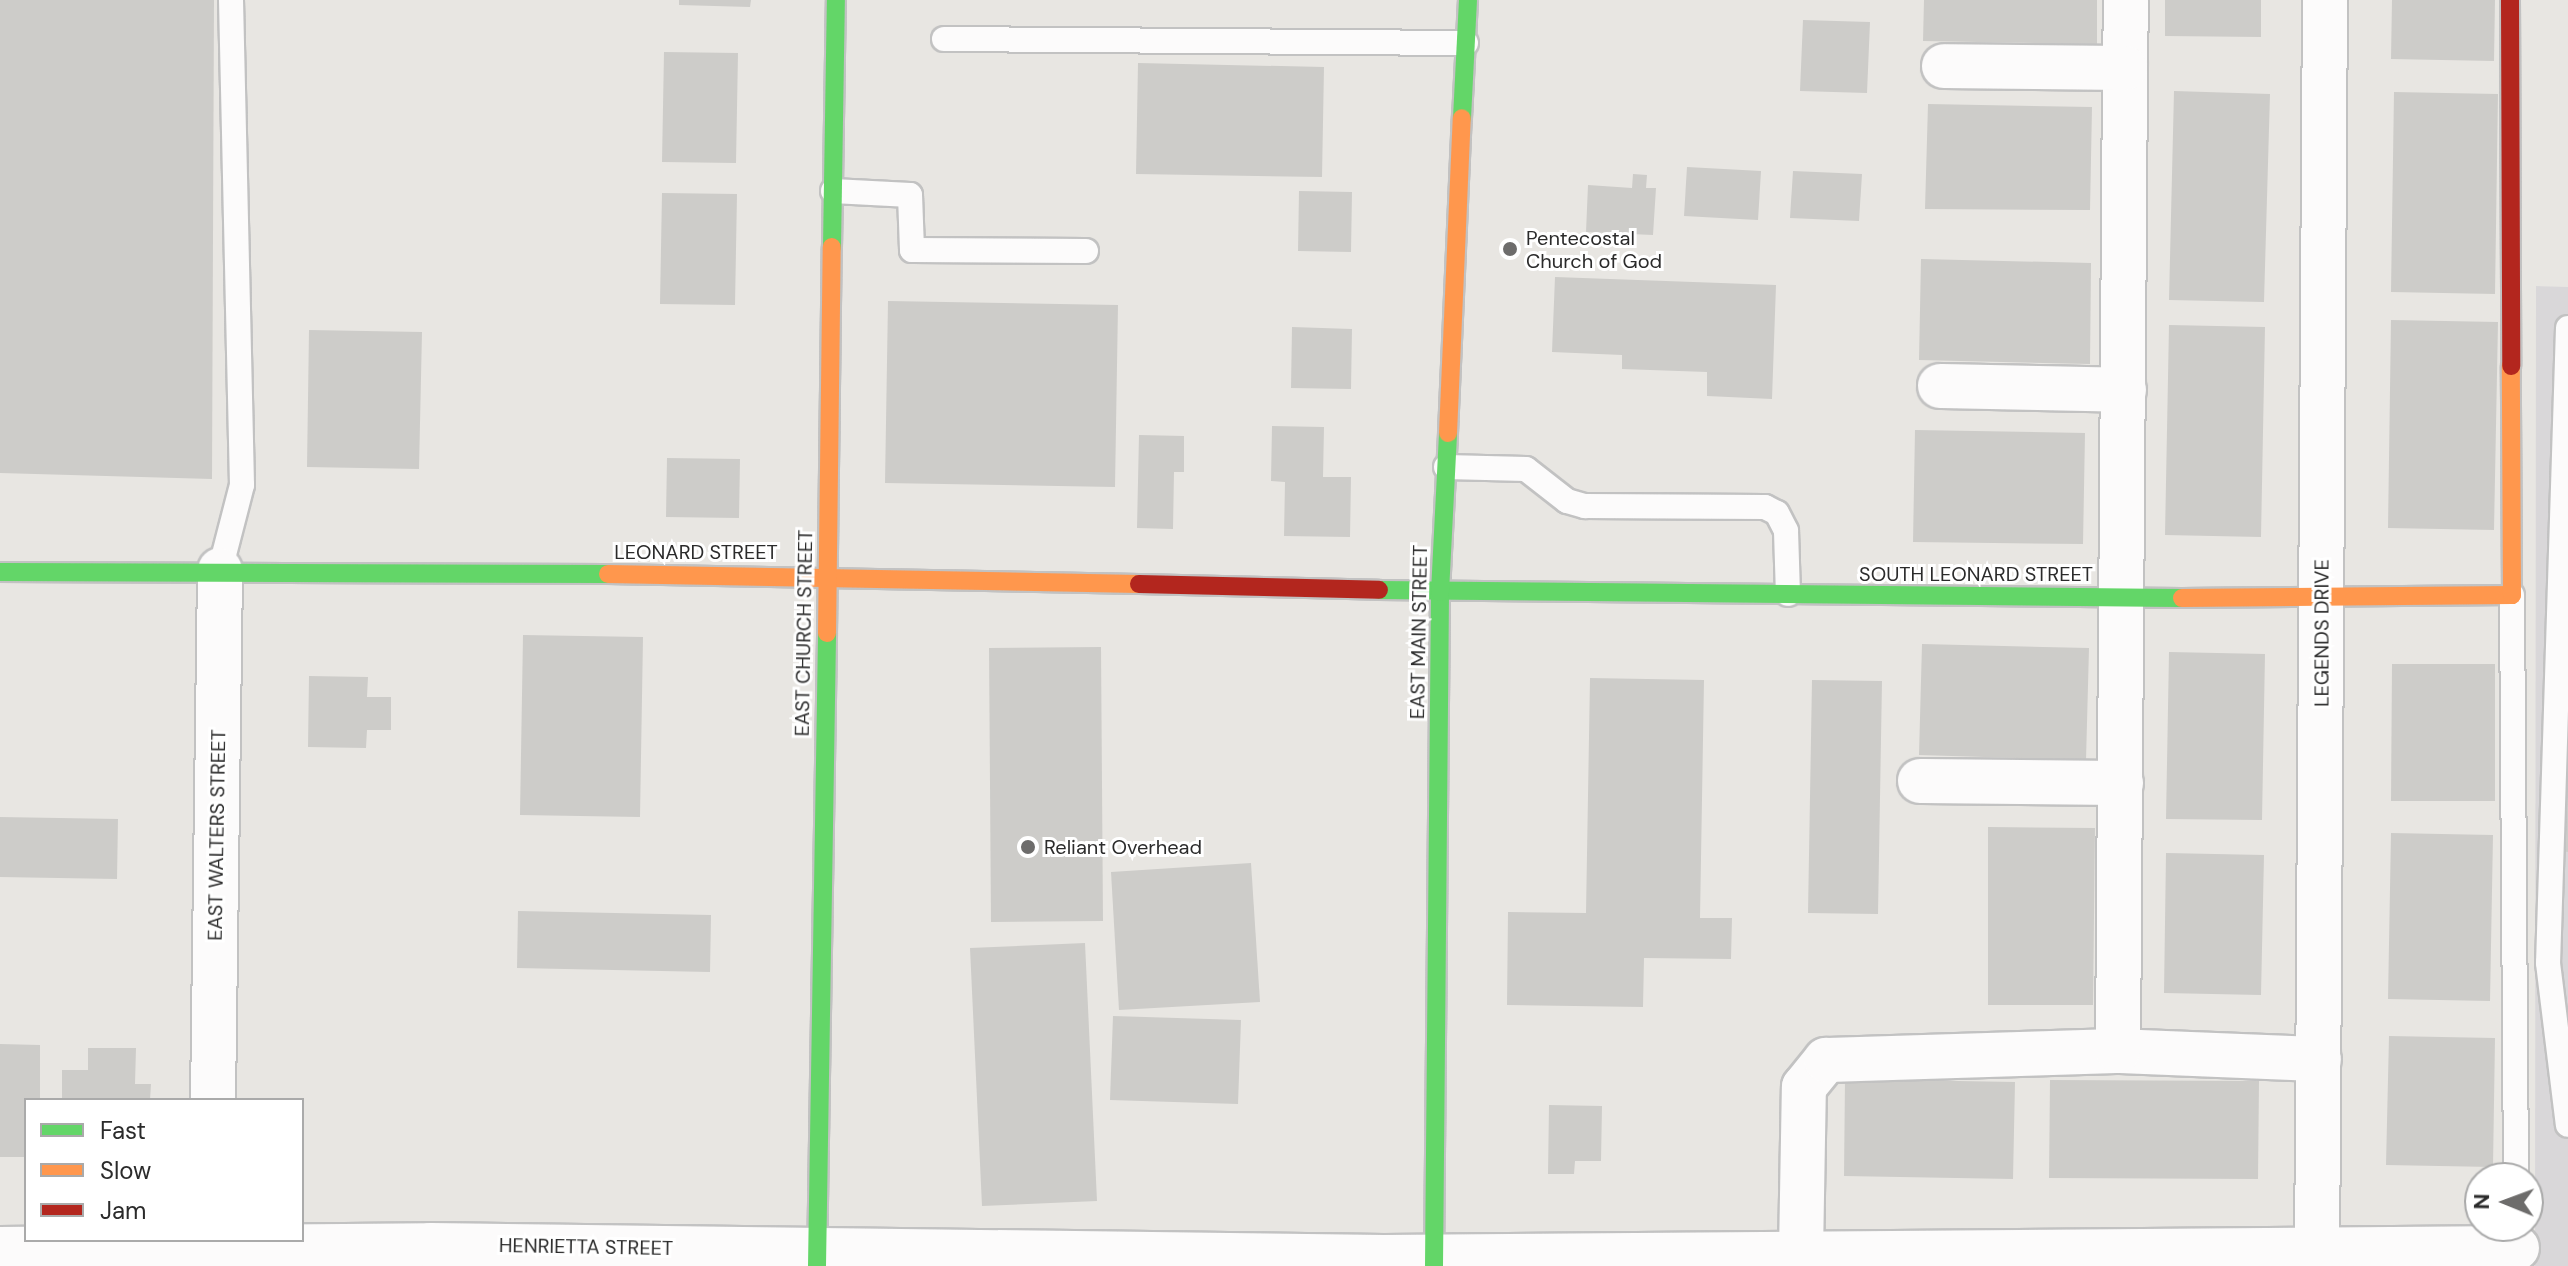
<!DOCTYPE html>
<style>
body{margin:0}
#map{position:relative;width:2568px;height:1266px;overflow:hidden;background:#e8e6e2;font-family:"DM Sans",sans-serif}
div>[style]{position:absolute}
.industrial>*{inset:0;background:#d9d7d9}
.building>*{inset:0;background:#cdccc9}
.roads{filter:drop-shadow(2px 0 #c2c2c2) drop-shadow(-2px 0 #c2c2c2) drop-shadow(0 2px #c2c2c2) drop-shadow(0 -2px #c2c2c2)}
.lane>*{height:24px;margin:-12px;padding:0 12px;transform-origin:12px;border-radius:12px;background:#fcfbfb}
.street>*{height:44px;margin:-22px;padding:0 22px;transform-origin:22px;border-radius:22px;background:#fcfbfb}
.fast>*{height:18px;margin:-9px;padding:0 9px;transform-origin:9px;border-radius:9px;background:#63d668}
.slow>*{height:18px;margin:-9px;padding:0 9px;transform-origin:9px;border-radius:9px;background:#ff974d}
.jam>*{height:18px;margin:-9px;padding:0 9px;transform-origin:9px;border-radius:9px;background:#b3261e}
.dots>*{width:22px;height:22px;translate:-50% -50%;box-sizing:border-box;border:4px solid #fff;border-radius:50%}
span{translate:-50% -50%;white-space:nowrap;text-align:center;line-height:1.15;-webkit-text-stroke:6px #fff;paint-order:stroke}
.poi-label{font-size:20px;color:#2b2b2b}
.left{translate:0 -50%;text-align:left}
.street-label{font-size:20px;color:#2b2b2b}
.legend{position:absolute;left:24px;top:1098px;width:280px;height:144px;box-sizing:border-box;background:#fff;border:2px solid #aaa;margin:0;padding:10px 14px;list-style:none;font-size:24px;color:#2b2b2b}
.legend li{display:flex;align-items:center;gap:16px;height:40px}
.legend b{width:40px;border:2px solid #aaa}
.north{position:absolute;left:2464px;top:1162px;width:80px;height:80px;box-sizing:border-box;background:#fff;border:2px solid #aaa;border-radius:50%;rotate:271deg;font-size:22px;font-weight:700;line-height:32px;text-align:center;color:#2b2b2b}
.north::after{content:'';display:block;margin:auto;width:28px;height:36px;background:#6d6c6b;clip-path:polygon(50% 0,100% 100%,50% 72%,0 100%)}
</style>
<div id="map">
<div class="industrial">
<div style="clip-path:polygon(2536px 286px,2568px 287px,2568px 1266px,2535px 1266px)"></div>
</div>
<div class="building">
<div style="clip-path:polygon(0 0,214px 0,212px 479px,0 473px)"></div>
<div style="clip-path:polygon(679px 0,751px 0,750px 7px,679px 5px)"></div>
<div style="clip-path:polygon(1924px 0,2097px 0,2097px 44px,1923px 41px)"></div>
<div style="clip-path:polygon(2165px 0,2261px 0,2261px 37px,2165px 36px)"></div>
<div style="clip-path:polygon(2392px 0,2495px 0,2494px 61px,2391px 59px)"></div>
<div style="clip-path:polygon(1803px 20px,1870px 22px,1867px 93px,1800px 91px)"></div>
<div style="clip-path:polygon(664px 52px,738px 53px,736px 163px,662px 162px)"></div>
<div style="clip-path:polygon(1138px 63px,1324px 67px,1322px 177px,1136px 174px)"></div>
<div style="clip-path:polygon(2174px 91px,2270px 94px,2264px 302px,2169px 300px)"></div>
<div style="clip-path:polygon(2394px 92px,2498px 94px,2495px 294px,2391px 292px)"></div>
<div style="clip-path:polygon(1928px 104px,2092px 107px,2090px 210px,1925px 209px)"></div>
<div style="clip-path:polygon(1687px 167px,1761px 171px,1758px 220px,1684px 216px)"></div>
<div style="clip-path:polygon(1793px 171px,1862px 174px,1859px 221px,1790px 218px)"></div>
<div style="clip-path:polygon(1633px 174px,1647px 175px,1646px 188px,1656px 188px,1653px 235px,1586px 232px,1588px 185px,1632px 188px)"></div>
<div style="clip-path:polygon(1299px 191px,1352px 192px,1351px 252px,1298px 251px)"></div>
<div style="clip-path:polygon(662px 193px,737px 194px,735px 305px,660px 304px)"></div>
<div style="clip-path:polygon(1921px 259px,2091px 263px,2090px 364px,1919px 360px)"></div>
<div style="clip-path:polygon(1555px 277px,1776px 285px,1772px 399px,1707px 396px,1707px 372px,1622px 369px,1622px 355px,1552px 352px)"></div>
<div style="clip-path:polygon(888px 301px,1118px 305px,1115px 487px,885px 483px)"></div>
<div style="clip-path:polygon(2391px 320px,2498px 322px,2494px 530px,2388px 528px)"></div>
<div style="clip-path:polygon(2169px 325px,2265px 327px,2261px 537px,2165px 535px)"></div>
<div style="clip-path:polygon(1292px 327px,1352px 329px,1351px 389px,1291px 388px)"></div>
<div style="clip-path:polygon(309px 330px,422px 332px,419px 469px,307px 467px)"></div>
<div style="clip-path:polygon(1272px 426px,1324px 427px,1323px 477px,1351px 477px,1350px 537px,1284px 536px,1285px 482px,1271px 481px)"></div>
<div style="clip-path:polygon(1915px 430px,2085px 433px,2083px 544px,1913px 542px)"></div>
<div style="clip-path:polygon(1139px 435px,1184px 436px,1184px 472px,1174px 472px,1173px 529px,1137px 528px)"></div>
<div style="clip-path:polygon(667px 458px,740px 459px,739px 518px,666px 517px)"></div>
<div style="clip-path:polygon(523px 635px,643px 637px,640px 817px,520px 815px)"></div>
<div style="clip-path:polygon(1922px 644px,2089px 648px,2086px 760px,1919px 755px)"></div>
<div style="clip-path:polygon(1101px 647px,1103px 921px,991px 922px,989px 648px)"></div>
<div style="clip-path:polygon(2169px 652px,2265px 654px,2262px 820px,2166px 819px)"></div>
<div style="clip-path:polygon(2568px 660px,2568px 852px,2560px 851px)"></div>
<div style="clip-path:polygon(2392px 664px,2495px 664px,2495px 801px,2391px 801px)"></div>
<div style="clip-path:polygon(309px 676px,368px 677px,367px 697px,391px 697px,391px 730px,367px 730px,366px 748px,308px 747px)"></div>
<div style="clip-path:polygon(1590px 678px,1704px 680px,1700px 918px,1732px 918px,1731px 959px,1644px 958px,1643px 1007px,1507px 1005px,1508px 912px,1586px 913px)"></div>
<div style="clip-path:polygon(1812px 680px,1882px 681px,1878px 914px,1808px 913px)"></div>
<div style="clip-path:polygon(0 817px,118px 819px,117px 879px,0 877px)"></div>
<div style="clip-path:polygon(1988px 827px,2095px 828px,2093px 1005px,1988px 1005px)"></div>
<div style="clip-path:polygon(2391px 833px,2493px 835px,2490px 1001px,2388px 999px)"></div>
<div style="clip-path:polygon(2166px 853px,2264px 855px,2261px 995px,2164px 993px)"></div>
<div style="clip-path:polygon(1251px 863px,1260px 1002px,1119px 1010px,1111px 872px)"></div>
<div style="clip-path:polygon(518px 911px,711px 915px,710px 972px,517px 968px)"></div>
<div style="clip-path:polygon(1085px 943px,1097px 1201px,982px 1206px,970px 948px)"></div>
<div style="clip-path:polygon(1113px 1016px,1241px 1020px,1238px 1104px,1110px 1100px)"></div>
<div style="clip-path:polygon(2389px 1036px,2495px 1038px,2493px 1167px,2386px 1165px)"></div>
<div style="clip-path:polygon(0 1044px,40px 1045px,40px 1100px,26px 1100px,26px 1157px,0 1157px)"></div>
<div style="clip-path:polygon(88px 1048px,136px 1048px,135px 1084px,151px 1084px,150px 1100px,62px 1100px,62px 1070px,88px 1070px)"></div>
<div style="clip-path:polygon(1845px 1079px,2015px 1082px,2013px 1179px,1844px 1176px)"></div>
<div style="clip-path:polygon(2050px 1080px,2259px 1081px,2258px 1179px,2049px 1178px)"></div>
<div style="clip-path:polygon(1549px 1105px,1602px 1106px,1601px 1161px,1575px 1161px,1574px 1174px,1548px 1174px)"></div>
</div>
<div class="roads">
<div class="lane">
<div style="left:944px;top:39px;width:522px;rotate:0.44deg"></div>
<div style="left:833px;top:191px;width:77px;rotate:3deg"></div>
<div style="left:910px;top:195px;width:55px;rotate:87.9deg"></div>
<div style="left:912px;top:250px;width:174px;rotate:0.3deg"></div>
<div style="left:2568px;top:328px;width:635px;rotate:91.8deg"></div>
<div style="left:2548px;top:963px;width:163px;rotate:83deg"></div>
<div style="left:1446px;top:467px;width:80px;rotate:1.4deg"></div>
<div style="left:1526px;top:469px;width:52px;rotate:38deg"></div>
<div style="left:1567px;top:501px;width:19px;rotate:16deg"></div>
<div style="left:1585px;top:506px;width:180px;rotate:0.3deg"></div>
<div style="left:1765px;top:507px;width:13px;rotate:27deg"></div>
<div style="left:1777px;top:513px;width:20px;rotate:63deg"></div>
<div style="left:1786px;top:531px;width:63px;rotate:88.2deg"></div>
<div style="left:220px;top:570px;width:88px;rotate:-75.5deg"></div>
<div style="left:242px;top:485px;width:485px;rotate:-91.3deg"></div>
<div style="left:2512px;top:595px;width:583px;rotate:89.61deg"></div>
</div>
<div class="street">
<div style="left:2125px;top:68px;width:68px;rotate:-89.2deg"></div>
<div style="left:1940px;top:386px;width:184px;rotate:1.2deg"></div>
<div style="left:1920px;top:781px;width:201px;rotate:0.6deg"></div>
<div style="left:2118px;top:1051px;width:201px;rotate:2.3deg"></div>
<div style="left:213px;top:1100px;width:530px;rotate:-89.24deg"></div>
<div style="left:0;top:1249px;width:430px;rotate:-0.5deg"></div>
<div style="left:430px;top:1245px;width:954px;rotate:0.72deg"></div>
<div style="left:1384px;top:1257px;width:1133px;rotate:-0.46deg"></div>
<div style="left:1801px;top:1253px;width:166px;rotate:-89deg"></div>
<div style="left:1804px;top:1087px;width:35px;rotate:-51deg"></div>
<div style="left:1826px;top:1060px;width:292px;rotate:-1.8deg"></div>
<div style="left:2118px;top:1051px;width:983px;rotate:-89.59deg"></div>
<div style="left:2125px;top:68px;width:181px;rotate:-179.4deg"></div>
<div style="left:2317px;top:1266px;width:1266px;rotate:-89.64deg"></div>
</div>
<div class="fast">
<div style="left:1462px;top:118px;width:118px;rotate:-87.1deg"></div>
<div style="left:832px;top:247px;width:247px;rotate:-89.1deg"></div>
<div style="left:0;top:572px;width:608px;rotate:0.19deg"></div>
<div style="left:1379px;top:590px;width:803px;rotate:0.57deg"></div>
<div style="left:817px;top:1266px;width:633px;rotate:-89.09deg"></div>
<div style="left:1434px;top:1266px;width:674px;rotate:-89.49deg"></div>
<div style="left:1440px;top:592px;width:159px;rotate:-87.1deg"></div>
</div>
<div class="slow">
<div style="left:1448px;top:433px;width:315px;rotate:-87.5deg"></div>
<div style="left:608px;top:574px;width:531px;rotate:1.08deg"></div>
<div style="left:2182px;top:598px;width:330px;rotate:-0.5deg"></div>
<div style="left:2512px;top:595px;width:229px;rotate:-90.3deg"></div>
<div style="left:827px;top:633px;width:386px;rotate:-89.3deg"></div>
</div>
<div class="jam">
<div style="left:2510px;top:0;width:366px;rotate:89.8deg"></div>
<div style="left:1139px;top:584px;width:240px;rotate:1.4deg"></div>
</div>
</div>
<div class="dots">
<div style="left:1510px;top:249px;background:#6d6c6b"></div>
<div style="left:1028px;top:847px;background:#6d6c6b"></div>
</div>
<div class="poi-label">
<span class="left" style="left:1526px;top:250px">Pentecostal<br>Church of God</span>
<span class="left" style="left:1044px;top:847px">Reliant Overhead</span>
</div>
<div class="street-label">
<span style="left:696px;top:552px">LEONARD STREET</span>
<span style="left:1976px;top:574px">SOUTH LEONARD STREET</span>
<span style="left:1419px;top:632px;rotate:-89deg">EAST MAIN STREET</span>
<span style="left:804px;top:633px;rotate:-89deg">EAST CHURCH STREET</span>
<span style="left:2322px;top:633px;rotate:-90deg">LEGENDS DRIVE</span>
<span style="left:217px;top:835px;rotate:-89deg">EAST WALTERS STREET</span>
<span style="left:586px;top:1247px;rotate:1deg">HENRIETTA STREET</span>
</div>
<ul class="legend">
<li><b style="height:10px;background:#63d668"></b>Fast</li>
<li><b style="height:10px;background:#ff974d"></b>Slow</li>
<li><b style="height:10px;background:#b3261e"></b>Jam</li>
</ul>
<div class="north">N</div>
</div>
